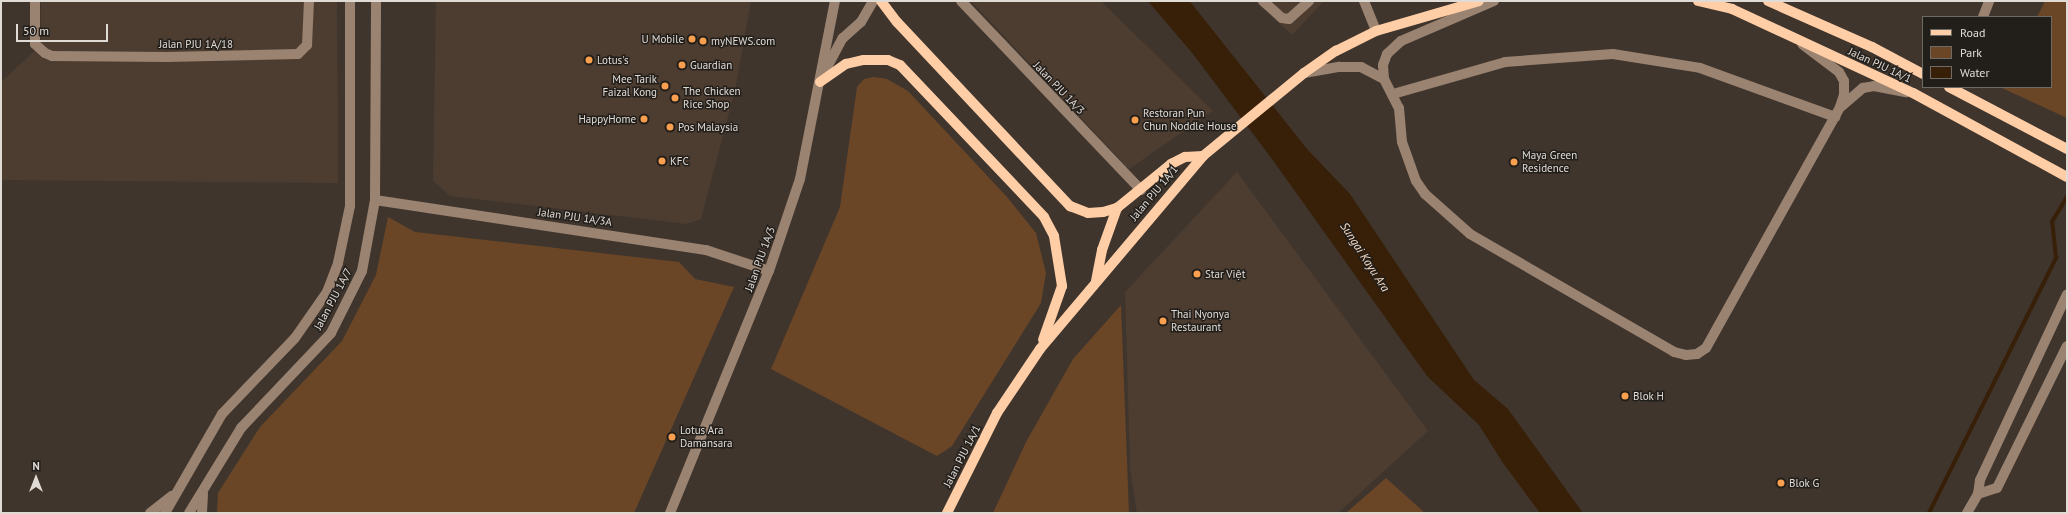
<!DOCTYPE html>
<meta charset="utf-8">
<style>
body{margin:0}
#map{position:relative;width:2068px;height:514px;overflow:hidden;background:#3f352d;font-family:"PT Sans",sans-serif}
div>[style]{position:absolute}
.built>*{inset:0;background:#4d3d31}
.green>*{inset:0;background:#6b4626}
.water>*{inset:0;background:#381f07}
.stream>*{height:3.5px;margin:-1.75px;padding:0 1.75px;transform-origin:1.75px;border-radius:1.75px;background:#381f07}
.minor>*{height:10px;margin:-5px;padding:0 5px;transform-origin:5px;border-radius:5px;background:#9b8371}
.major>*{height:10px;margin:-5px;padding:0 5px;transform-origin:5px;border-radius:5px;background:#ffcea7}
.dots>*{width:11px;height:11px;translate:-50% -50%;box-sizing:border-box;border:2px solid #221e1a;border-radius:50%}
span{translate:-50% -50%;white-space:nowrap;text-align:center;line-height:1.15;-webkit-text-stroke:3px #221e1a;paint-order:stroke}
.poi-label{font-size:11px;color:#e1dbd6}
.right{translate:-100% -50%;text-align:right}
.left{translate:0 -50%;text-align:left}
.street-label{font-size:11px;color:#e1dbd6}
.water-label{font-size:12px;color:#fadbc3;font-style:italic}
.frame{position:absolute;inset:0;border:2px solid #e1dbd6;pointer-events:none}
.legend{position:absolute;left:1922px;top:16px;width:130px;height:72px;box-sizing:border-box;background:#221e1a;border:1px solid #6e6a65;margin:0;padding:5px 7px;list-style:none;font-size:12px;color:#e1dbd6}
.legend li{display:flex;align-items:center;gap:8px;height:20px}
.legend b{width:20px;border:1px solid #6e6a65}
.north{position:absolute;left:16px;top:458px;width:40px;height:40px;-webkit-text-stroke:3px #221e1a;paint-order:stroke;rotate:0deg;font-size:11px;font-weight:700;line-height:16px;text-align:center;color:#e1dbd6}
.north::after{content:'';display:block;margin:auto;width:14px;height:18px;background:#e1dbd6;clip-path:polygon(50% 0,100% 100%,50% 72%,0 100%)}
.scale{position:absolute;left:16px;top:24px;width:92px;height:18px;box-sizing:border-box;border:2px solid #e1dbd6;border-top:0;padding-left:5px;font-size:12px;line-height:14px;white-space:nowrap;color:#e1dbd6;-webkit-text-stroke:3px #221e1a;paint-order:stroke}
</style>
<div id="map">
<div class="built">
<div style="clip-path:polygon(41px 1px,337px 1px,338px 183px,1px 180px,1px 82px,41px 45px)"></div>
<div style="clip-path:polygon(436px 1px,751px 1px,735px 90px,701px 219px,687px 224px,450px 196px,433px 181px)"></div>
<div style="clip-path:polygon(971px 1px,1101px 1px,1213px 111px,1129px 169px)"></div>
<div style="clip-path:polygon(1255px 1px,1324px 1px,1292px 35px)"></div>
<div style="clip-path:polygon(1237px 172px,1428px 431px,1338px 513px,1137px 513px,1130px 468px,1125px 292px)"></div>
</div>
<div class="green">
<div style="clip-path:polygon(2045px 1px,2067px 1px,2067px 118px,2002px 88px,2051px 87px,2051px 17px,2037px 17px)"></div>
<div style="clip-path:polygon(874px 77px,887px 79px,908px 91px,1007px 197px,1036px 233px,1046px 273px,1041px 303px,952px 446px,937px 456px,771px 369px,840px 207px,857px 87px,864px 79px)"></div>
<div style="clip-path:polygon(388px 217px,415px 232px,679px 262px,695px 279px,734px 287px,634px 513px,217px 513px,218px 493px,260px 427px,342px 341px,376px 275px)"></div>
<div style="clip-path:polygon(1121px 305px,1129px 513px,993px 513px,1026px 442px,1073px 359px)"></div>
<div style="clip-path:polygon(1386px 478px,1425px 513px,1346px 513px)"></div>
</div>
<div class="water">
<div style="clip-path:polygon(1148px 1px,1189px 1px,1192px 4px,1307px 149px,1350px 194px,1474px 380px,1508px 409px,1583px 513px,1540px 513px,1503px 463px,1479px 425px,1427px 376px,1272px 159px,1193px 54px)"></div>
</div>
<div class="stream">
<div style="left:1929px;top:513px;width:285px;rotate:-63.5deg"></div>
<div style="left:2056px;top:258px;width:36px;rotate:-96deg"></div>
<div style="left:2052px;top:222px;width:29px;rotate:-59deg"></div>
</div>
<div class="minor">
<div style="left:35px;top:1px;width:43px;rotate:90deg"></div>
<div style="left:35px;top:44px;width:13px;rotate:42deg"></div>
<div style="left:45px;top:53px;width:8px;rotate:23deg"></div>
<div style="left:52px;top:56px;width:115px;rotate:0.5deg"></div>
<div style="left:167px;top:57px;width:131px;rotate:-1.3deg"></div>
<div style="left:298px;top:54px;width:13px;rotate:-45deg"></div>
<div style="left:307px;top:45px;width:44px;rotate:-87.4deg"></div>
<div style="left:961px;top:1px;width:261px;rotate:46.4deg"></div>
<div style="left:1263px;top:1px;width:25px;rotate:42deg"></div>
<div style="left:1282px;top:18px;width:7px;rotate:8deg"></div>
<div style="left:1289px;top:19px;width:27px;rotate:-42deg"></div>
<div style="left:1364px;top:1px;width:32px;rotate:68deg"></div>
<div style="left:1494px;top:1px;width:101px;rotate:156.7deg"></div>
<div style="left:1401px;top:41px;width:19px;rotate:137deg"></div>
<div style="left:1387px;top:54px;width:12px;rotate:110deg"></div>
<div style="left:1383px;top:65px;width:14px;rotate:86deg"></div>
<div style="left:1384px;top:79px;width:33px;rotate:63deg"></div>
<div style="left:1399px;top:108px;width:34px;rotate:85deg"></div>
<div style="left:1402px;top:142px;width:41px;rotate:70.3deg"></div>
<div style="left:1416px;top:181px;width:16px;rotate:55deg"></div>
<div style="left:1425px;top:194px;width:60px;rotate:41.6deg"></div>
<div style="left:1470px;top:234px;width:236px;rotate:30deg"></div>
<div style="left:1674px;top:352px;width:12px;rotate:14deg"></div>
<div style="left:1686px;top:355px;width:11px;rotate:-5deg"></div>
<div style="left:1697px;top:354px;width:11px;rotate:-34deg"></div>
<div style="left:1706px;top:348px;width:276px;rotate:-60.9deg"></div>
<div style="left:1840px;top:107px;width:13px;rotate:-72deg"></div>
<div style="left:1844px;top:95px;width:14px;rotate:-90deg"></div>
<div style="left:1844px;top:81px;width:10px;rotate:-119deg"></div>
<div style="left:1839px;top:72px;width:46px;rotate:-142.9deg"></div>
<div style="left:1983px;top:17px;width:17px;rotate:-69deg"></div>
<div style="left:824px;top:73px;width:40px;rotate:-62deg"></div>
<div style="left:843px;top:38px;width:24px;rotate:-42deg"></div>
<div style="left:861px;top:22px;width:24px;rotate:-60deg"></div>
<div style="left:1304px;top:73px;width:36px;rotate:-10deg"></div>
<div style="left:1339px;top:67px;width:22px"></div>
<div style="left:1361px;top:67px;width:26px;rotate:28deg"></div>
<div style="left:1393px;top:94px;width:116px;rotate:-15.9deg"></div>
<div style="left:1505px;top:62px;width:108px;rotate:-4.2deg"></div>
<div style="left:1613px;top:54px;width:88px;rotate:9.1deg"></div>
<div style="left:1700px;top:68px;width:144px;rotate:19.9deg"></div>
<div style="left:1842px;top:106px;width:28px;rotate:-41deg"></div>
<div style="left:1863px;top:88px;width:11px;rotate:-10deg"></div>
<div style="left:1874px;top:86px;width:33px;rotate:11deg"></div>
<div style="left:375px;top:200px;width:335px;rotate:8.6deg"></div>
<div style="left:706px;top:250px;width:66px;rotate:18.4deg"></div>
<div style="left:1978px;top:494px;width:20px;rotate:-18deg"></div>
<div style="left:1997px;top:488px;width:158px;rotate:-63.8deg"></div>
<div style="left:150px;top:513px;width:28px;rotate:-38deg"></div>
<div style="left:165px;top:513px;width:114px;rotate:-60.1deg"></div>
<div style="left:222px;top:414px;width:105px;rotate:-46.2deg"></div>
<div style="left:295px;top:338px;width:56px;rotate:-55.2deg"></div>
<div style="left:327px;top:292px;width:31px;rotate:-69deg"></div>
<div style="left:338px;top:263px;width:58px;rotate:-78.1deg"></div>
<div style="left:350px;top:206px;width:205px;rotate:-90deg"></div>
<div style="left:189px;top:513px;width:100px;rotate:-58.5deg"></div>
<div style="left:241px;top:428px;width:131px;rotate:-46.5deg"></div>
<div style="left:331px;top:333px;width:69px;rotate:-63.4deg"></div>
<div style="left:362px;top:271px;width:72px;rotate:-79.6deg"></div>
<div style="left:375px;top:200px;width:199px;rotate:-89.7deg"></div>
<div style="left:202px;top:513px;width:19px;rotate:-87deg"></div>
<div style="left:670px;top:513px;width:261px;rotate:-67.8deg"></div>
<div style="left:769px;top:271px;width:97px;rotate:-71.4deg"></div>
<div style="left:800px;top:179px;width:181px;rotate:-78.9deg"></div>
<div style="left:1967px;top:513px;width:22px;rotate:-60deg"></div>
<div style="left:1978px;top:494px;width:14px;rotate:-82deg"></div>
<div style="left:1980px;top:480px;width:205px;rotate:-64.9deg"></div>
</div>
<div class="major">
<div style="left:881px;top:1px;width:26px;rotate:53deg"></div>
<div style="left:897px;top:22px;width:253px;rotate:46.8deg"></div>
<div style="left:1070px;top:206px;width:19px;rotate:21deg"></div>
<div style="left:1088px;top:213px;width:15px;rotate:-4deg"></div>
<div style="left:1103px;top:212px;width:15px;rotate:-16deg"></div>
<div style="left:1117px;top:208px;width:70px;rotate:-39.2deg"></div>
<div style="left:1171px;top:164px;width:16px;rotate:-27deg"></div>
<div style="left:1185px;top:157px;width:18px;rotate:-3deg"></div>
<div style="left:1698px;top:1px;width:35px;rotate:13deg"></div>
<div style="left:1732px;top:9px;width:200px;rotate:24.9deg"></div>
<div style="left:1913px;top:93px;width:175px;rotate:28.6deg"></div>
<div style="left:1768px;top:1px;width:114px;rotate:23.9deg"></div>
<div style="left:1872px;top:47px;width:58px;rotate:27.9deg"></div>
<div style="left:820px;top:82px;width:32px;rotate:-35deg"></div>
<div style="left:846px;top:64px;width:18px;rotate:-13deg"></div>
<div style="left:864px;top:60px;width:24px"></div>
<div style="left:888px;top:60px;width:13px;rotate:23deg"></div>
<div style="left:900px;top:65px;width:209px;rotate:46.5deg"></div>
<div style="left:1044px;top:217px;width:21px;rotate:62deg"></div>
<div style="left:1054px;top:236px;width:51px;rotate:80.9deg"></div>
<div style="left:1062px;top:286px;width:57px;rotate:109.4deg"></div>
<div style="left:1949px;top:87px;width:133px;rotate:27.7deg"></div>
<div style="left:1096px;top:281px;width:32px;rotate:-79deg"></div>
<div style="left:1102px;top:250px;width:45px;rotate:-70.3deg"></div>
<div style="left:947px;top:513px;width:112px;rotate:-63.4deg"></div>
<div style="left:997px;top:413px;width:77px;rotate:-56.1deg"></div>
<div style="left:1040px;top:349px;width:253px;rotate:-49.8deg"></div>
<div style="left:1203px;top:156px;width:131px;rotate:-39.4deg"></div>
<div style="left:1304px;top:73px;width:39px;rotate:-35deg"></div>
<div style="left:1336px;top:51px;width:45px;rotate:-26.6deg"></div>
<div style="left:1376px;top:31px;width:107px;rotate:-16.2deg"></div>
</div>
<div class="dots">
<div style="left:692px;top:39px;background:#fa9f4e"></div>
<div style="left:703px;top:41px;background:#fa9f4e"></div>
<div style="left:589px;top:60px;background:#fa9f4e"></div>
<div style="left:682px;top:65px;background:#fa9f4e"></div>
<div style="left:665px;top:86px;background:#fa9f4e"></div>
<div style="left:675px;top:98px;background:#fa9f4e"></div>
<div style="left:644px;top:119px;background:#fa9f4e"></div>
<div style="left:1135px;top:120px;background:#fa9f4e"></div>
<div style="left:670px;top:127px;background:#fa9f4e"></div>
<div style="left:662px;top:161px;background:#fa9f4e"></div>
<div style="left:1514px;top:162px;background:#fa9f4e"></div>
<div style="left:1197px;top:274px;background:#fa9f4e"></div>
<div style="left:1163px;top:321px;background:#fa9f4e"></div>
<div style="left:1625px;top:396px;background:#fa9f4e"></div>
<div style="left:672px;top:437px;background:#fa9f4e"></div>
<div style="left:1781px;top:483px;background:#fa9f4e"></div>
</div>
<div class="poi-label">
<span class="right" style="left:684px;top:39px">U Mobile</span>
<span class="left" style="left:711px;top:41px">myNEWS.com</span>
<span class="left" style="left:597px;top:60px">Lotus's</span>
<span class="left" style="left:690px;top:65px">Guardian</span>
<span class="right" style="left:657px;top:86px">Mee Tarik<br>Faizal Kong</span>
<span class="left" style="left:683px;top:98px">The Chicken<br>Rice Shop</span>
<span class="left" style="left:1143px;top:120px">Restoran Pun<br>Chun Noddle House</span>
<span class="right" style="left:636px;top:119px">HappyHome</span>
<span class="left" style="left:678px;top:127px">Pos Malaysia</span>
<span class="left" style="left:1522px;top:162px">Maya Green<br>Residence</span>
<span class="left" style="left:670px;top:161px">KFC</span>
<span class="left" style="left:1205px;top:274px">Star Việt</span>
<span class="left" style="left:1171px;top:321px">Thai Nyonya<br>Restaurant</span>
<span class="left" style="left:1633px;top:396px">Blok H</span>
<span class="left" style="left:680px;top:437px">Lotus Ara<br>Damansara</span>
<span class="left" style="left:1789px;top:483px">Blok G</span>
</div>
<div class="street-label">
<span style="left:196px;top:44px">Jalan PJU 1A/18</span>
<span style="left:1880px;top:65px;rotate:25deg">Jalan PJU 1A/1</span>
<span style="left:1059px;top:88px;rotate:46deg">Jalan PJU 1A/3</span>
<span style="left:1154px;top:193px;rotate:-50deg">Jalan PJU 1A/1</span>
<span style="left:575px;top:217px;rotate:8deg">Jalan PJU 1A/3A</span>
<span style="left:760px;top:259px;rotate:-70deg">Jalan PJU 1A/3</span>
<span style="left:333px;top:299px;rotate:-62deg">Jalan PJU 1A/7</span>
<span style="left:962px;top:456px;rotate:-63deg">Jalan PJU 1A/1</span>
</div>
<div class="water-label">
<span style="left:1365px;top:257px;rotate:57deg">Sungai Kayu Ara</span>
</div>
<div class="frame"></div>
<ul class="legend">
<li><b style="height:5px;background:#ffcea7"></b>Road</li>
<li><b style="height:11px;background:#6b4626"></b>Park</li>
<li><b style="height:11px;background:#381f07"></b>Water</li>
</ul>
<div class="north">N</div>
<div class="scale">50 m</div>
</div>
